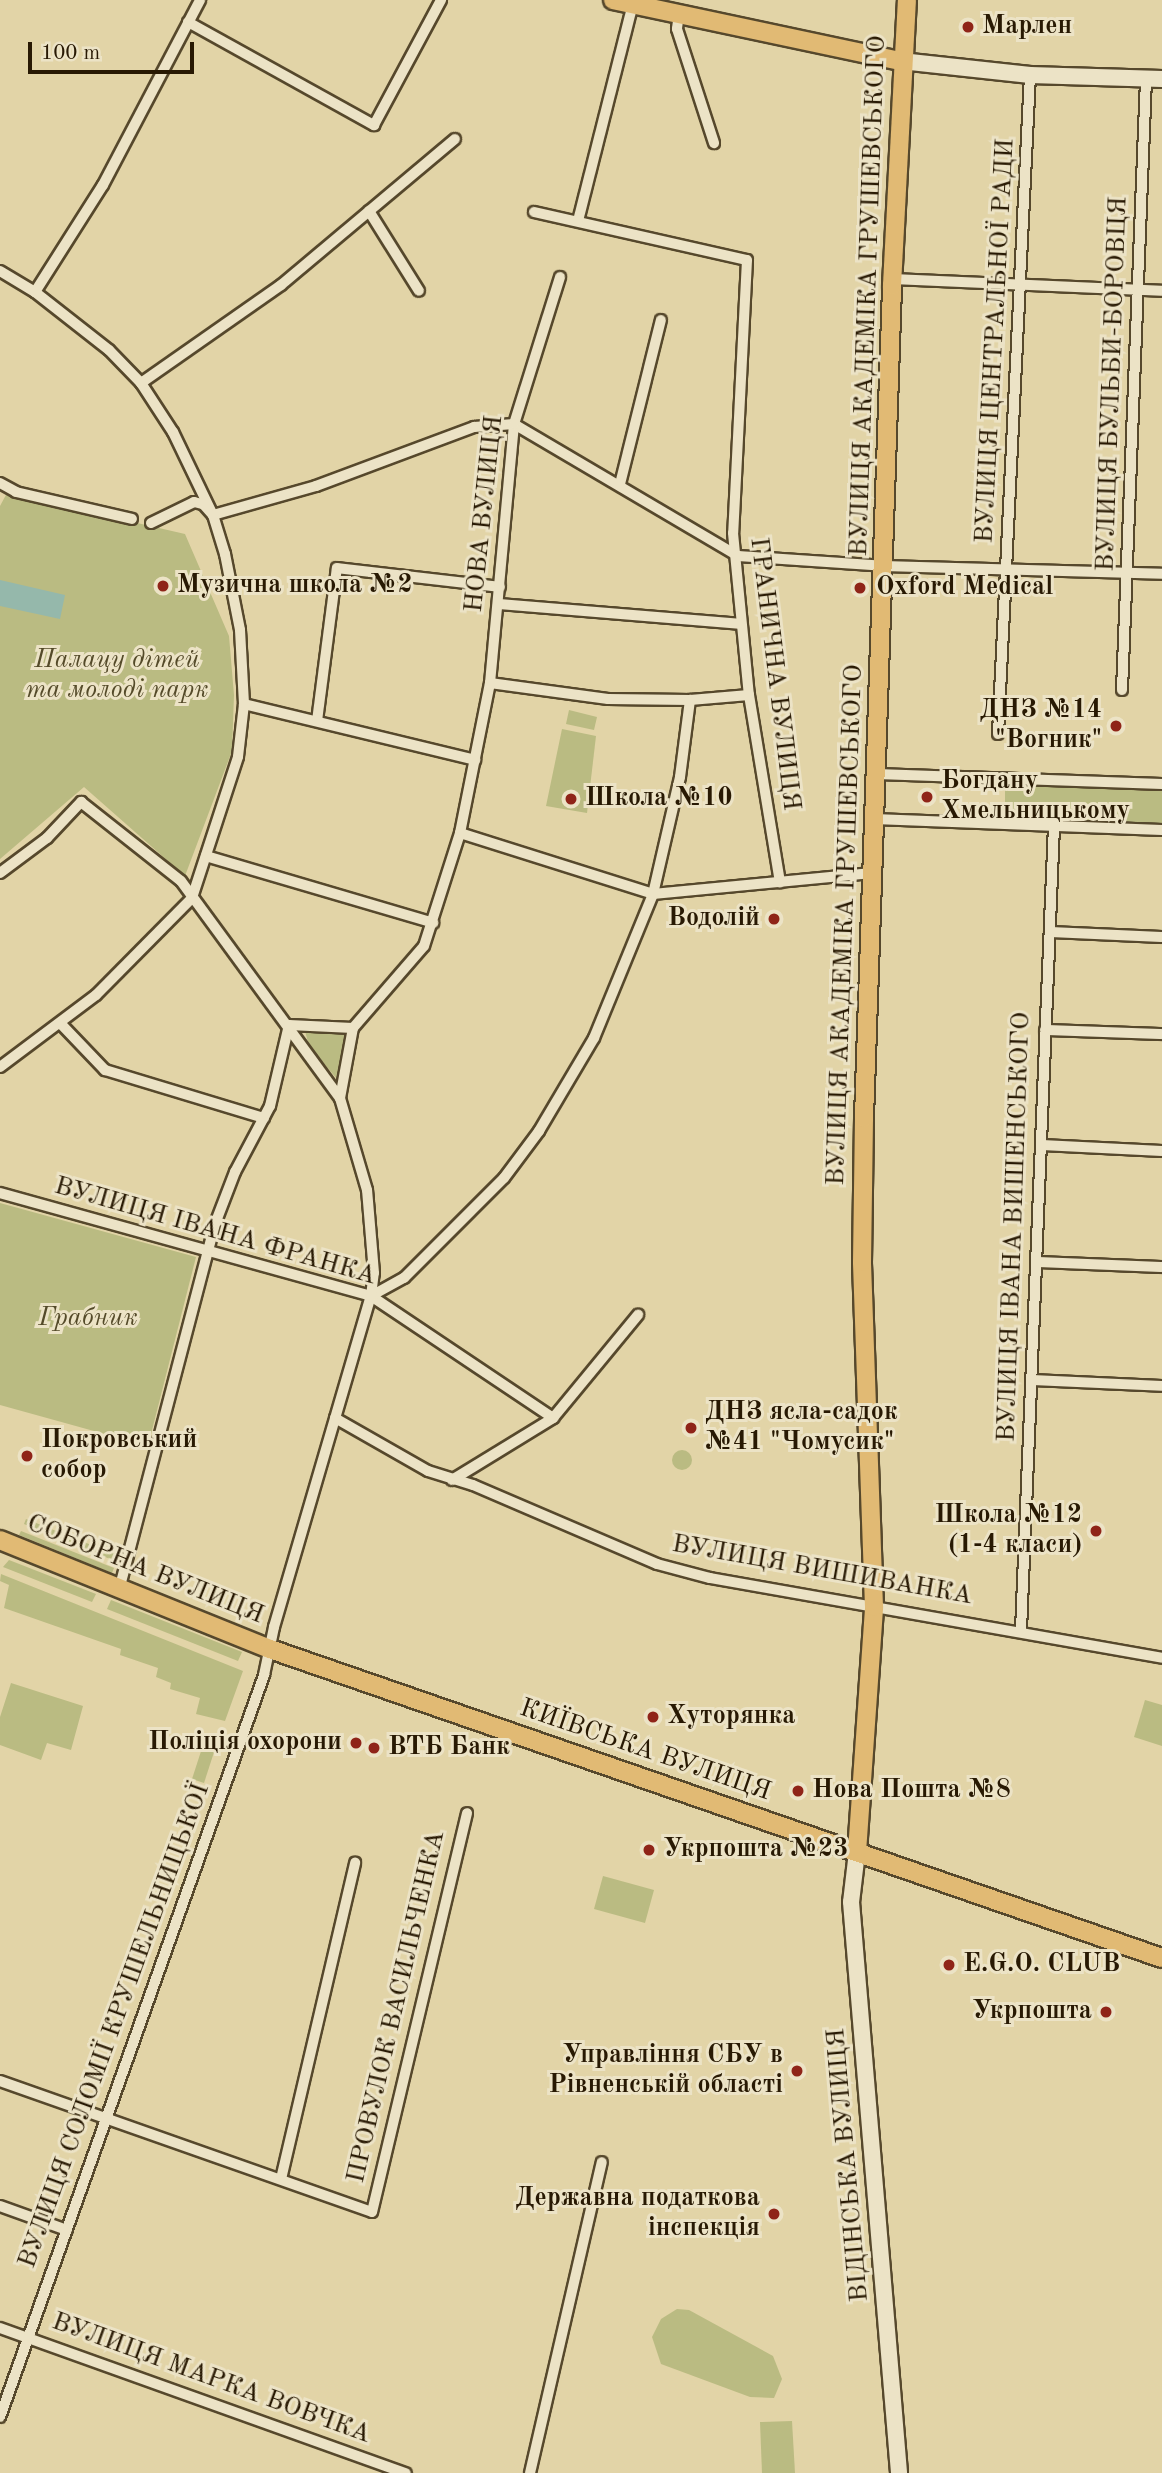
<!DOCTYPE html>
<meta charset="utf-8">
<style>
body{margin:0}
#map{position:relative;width:1162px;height:2473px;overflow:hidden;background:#e2d4a7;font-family:"Old Standard TT",serif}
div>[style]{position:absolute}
.green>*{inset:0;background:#babb82}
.round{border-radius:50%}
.water>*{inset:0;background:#95b8ab}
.roads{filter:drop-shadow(2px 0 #56482c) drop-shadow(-2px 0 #56482c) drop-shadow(0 2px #56482c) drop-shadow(0 -2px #56482c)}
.street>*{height:10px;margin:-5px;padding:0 5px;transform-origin:5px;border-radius:5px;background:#ece3c6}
.secondary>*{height:16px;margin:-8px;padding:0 8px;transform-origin:8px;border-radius:8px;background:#ece3c6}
.primary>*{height:18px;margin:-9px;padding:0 9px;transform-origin:9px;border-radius:9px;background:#e1ba74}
.dots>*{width:19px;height:19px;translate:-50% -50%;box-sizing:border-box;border:4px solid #ece3c6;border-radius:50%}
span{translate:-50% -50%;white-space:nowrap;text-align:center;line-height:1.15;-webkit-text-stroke:6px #ece3c6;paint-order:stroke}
.poi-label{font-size:26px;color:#281903;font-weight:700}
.left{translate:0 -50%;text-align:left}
.right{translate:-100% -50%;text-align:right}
.street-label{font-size:26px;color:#281903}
.park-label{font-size:26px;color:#544a29;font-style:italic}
.scale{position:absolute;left:28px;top:42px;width:166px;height:32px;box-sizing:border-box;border:4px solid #281903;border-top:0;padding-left:9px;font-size:21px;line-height:24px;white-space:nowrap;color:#281903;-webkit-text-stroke:5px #ece3c6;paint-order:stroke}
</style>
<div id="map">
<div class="green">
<div style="clip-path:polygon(7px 493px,185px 534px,229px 636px,234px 695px,232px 751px,185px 876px,84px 787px,0 859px,0 506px)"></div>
<div style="clip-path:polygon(569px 710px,597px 717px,594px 730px,566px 724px)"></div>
<div style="clip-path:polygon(562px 729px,596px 736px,587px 813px,546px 806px)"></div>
<div style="clip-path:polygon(1005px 785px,1162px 791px,1162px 824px,1005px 818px)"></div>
<div style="clip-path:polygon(305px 1031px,346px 1034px,337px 1079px,309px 1046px)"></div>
<div style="clip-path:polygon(0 1203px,196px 1257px,148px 1446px,0 1405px)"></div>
<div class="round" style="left:672px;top:1450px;width:20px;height:20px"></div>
<div style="clip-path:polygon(26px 1519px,109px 1552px,110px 1548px,119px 1552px,115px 1561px,24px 1524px)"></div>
<div style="clip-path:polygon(21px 1531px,114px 1568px,112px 1573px,19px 1535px)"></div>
<div style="clip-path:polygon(9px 1560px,96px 1594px,92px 1602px,3px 1567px)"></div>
<div style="clip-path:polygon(1px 1574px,243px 1671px,225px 1721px,196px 1714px,200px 1698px,170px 1689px,171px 1683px,156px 1677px,158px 1668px,120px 1655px,121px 1649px,4px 1608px,9px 1585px,0 1581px)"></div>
<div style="clip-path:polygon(111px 1600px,242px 1652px,238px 1661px,107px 1609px)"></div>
<div style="clip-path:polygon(11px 1683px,83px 1706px,71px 1750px,47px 1743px,41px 1760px,0 1745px,0 1717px)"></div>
<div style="clip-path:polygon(1145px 1700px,1162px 1705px,1162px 1746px,1134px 1737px)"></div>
<div style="clip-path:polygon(204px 1742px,216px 1746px,204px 1783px,192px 1779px)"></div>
<div style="clip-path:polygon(603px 1876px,654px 1890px,645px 1923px,594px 1909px)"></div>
<div style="clip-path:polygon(677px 2309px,689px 2310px,773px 2356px,782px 2379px,774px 2398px,750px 2397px,661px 2364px,652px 2337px,661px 2319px)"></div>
<div style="clip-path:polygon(792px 2421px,795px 2473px,762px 2473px,760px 2422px)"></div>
</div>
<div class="water">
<div style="clip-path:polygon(0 580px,65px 595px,60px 619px,0 606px)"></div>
</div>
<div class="roads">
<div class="street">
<div style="left:679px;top:14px;width:15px;rotate:98deg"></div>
<div style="left:677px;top:29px;width:120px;rotate:72deg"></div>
<div style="left:188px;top:22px;width:213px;rotate:29deg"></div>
<div style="left:374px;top:125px;width:142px;rotate:-61.8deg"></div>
<div style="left:369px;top:211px;width:94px;rotate:58deg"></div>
<div style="left:534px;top:212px;width:218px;rotate:12.7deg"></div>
<div style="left:747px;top:260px;width:273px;rotate:92.9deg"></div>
<div style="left:733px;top:533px;width:163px;rotate:84.4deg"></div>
<div style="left:749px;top:695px;width:190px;rotate:80.6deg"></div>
<div style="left:578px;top:221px;width:224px;rotate:-75.8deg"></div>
<div style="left:0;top:271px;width:41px;rotate:31deg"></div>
<div style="left:35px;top:292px;width:94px;rotate:38.1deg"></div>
<div style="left:109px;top:350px;width:46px;rotate:45.9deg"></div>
<div style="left:141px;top:383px;width:59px;rotate:56.9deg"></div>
<div style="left:173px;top:432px;width:92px;rotate:64.3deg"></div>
<div style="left:213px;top:515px;width:41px;rotate:72.9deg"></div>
<div style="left:225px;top:554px;width:77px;rotate:78.8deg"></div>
<div style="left:240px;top:630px;width:74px;rotate:86.9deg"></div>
<div style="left:244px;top:704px;width:53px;rotate:96.5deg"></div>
<div style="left:238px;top:757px;width:148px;rotate:108.1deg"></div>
<div style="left:192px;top:898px;width:136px;rotate:134.7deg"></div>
<div style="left:96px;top:995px;width:120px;rotate:143.1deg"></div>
<div style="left:892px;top:279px;width:270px;rotate:2.5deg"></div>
<div style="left:35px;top:292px;width:127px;rotate:-57.6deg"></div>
<div style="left:103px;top:185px;width:209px;rotate:-62.3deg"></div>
<div style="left:141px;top:383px;width:171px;rotate:-35deg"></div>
<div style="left:281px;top:285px;width:227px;rotate:-40deg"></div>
<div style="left:0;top:483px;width:18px;rotate:29deg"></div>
<div style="left:16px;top:492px;width:119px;rotate:13.1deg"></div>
<div style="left:620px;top:484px;width:169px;rotate:-76deg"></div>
<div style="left:151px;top:523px;width:48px;rotate:-26deg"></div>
<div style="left:194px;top:502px;width:9px;rotate:13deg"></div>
<div style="left:203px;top:504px;width:15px;rotate:48deg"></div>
<div style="left:213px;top:515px;width:107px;rotate:-15.7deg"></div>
<div style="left:316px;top:486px;width:169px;rotate:-20.5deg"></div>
<div style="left:474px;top:427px;width:40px;rotate:-4.3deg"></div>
<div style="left:514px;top:424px;width:260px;rotate:30.5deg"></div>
<div style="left:738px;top:556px;width:145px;rotate:3.9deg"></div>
<div style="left:883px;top:566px;width:279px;rotate:1.6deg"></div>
<div style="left:498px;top:604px;width:243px;rotate:4.7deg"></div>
<div style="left:490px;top:683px;width:119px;rotate:7.7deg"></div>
<div style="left:608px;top:699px;width:82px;rotate:0.7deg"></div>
<div style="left:690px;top:700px;width:59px;rotate:-4.8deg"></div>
<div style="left:1122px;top:690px;width:611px;rotate:-87.75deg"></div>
<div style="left:244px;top:704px;width:238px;rotate:13.6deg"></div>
<div style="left:317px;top:721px;width:154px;rotate:-82.6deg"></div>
<div style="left:337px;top:568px;width:164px;rotate:6.6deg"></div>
<div style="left:998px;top:734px;width:660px;rotate:-87.22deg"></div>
<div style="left:877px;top:774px;width:285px;rotate:2deg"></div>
<div style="left:874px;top:819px;width:288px;rotate:2.2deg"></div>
<div style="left:460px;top:833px;width:202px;rotate:17.5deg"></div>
<div style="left:653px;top:894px;width:220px;rotate:-5.5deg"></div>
<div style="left:206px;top:856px;width:237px;rotate:16.4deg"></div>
<div style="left:0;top:873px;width:59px;rotate:-36.7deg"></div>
<div style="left:47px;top:838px;width:50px;rotate:-46.6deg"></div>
<div style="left:81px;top:802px;width:127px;rotate:38.3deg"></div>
<div style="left:181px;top:881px;width:269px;rotate:53.8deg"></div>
<div style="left:1050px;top:932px;width:112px;rotate:2.6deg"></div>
<div style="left:61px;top:1024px;width:64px;rotate:46.3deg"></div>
<div style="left:105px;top:1070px;width:166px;rotate:16.8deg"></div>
<div style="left:289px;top:1025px;width:64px;rotate:2.7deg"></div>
<div style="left:1045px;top:1030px;width:117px;rotate:2deg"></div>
<div style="left:1042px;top:1145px;width:120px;rotate:2.9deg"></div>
<div style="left:0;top:1193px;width:385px;rotate:15.5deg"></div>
<div style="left:371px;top:1296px;width:219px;rotate:33.8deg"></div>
<div style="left:1037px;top:1262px;width:125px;rotate:2.3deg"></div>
<div style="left:371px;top:1296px;width:38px;rotate:-29deg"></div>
<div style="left:404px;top:1278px;width:141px;rotate:-45deg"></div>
<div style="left:504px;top:1178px;width:59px;rotate:-53.3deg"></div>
<div style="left:539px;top:1131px;width:108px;rotate:-59.4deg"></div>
<div style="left:594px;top:1038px;width:156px;rotate:-67.7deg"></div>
<div style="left:653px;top:894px;width:120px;rotate:-77deg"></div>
<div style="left:680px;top:777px;width:78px;rotate:-82.6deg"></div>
<div style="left:1032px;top:1380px;width:130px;rotate:2.6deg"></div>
<div style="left:335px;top:1418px;width:107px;rotate:29.7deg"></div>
<div style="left:428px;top:1471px;width:47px;rotate:17.3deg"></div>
<div style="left:473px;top:1485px;width:200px;rotate:23.2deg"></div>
<div style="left:657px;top:1564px;width:55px;rotate:14.8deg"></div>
<div style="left:710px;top:1578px;width:459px;rotate:10deg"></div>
<div style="left:452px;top:1480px;width:119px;rotate:-31.5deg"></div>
<div style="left:553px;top:1418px;width:134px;rotate:-50.5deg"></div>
<div style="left:119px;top:1590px;width:378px;rotate:-75.3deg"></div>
<div style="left:215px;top:1224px;width:56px;rotate:-69deg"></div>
<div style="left:235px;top:1172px;width:75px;rotate:-62.1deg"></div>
<div style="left:270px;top:1106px;width:83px;rotate:-76.8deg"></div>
<div style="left:1021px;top:1630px;width:805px;rotate:-87.65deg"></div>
<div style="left:0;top:2081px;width:394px;rotate:19.4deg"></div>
<div style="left:372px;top:2212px;width:410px;rotate:-76.6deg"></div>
<div style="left:281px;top:2179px;width:325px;rotate:-76.8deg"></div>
<div style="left:0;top:2206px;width:71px;rotate:19.7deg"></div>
<div style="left:0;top:2328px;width:431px;rotate:19.7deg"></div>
<div style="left:0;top:2417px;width:788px;rotate:-70.41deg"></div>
<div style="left:264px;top:1675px;width:49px;rotate:-78.2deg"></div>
<div style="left:274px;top:1627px;width:345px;rotate:-73.7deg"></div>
<div style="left:371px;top:1296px;width:23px;rotate:-83deg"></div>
<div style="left:374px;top:1273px;width:83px;rotate:-94.8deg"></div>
<div style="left:367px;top:1190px;width:96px;rotate:-106.4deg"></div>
<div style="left:340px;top:1098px;width:71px;rotate:-79.5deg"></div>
<div style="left:353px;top:1028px;width:108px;rotate:-49.1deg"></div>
<div style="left:424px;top:946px;width:119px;rotate:-72.3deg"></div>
<div style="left:460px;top:833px;width:153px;rotate:-78.7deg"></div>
<div style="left:490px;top:683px;width:260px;rotate:-84.7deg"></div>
<div style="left:514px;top:424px;width:154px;rotate:-72.6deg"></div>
<div style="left:530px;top:2473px;width:319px;rotate:-77deg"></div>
</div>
<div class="secondary">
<div style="left:901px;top:61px;width:130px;rotate:6.2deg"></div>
<div style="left:1030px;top:75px;width:132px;rotate:1.7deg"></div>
<div style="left:857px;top:1852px;width:50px;rotate:96.8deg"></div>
<div style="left:851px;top:1902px;width:573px;rotate:85.19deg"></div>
</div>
<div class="primary">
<div style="left:613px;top:0;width:294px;rotate:12deg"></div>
<div style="left:0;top:1540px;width:291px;rotate:22deg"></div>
<div style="left:270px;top:1649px;width:944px;rotate:19.11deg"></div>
<div style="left:857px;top:1852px;width:246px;rotate:-86deg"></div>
<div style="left:874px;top:1607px;width:345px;rotate:-92deg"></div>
<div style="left:862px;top:1262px;width:144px;rotate:-89.2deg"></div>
<div style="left:864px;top:1118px;width:833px;rotate:-88.07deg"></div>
<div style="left:892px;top:285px;width:285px;rotate:-87deg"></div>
</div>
</div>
<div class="dots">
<div style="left:968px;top:27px;background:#8f2418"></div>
<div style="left:163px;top:586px;background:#8f2418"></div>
<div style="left:860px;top:588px;background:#8f2418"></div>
<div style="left:1116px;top:726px;background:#8f2418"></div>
<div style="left:927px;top:797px;background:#8f2418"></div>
<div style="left:571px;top:799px;background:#8f2418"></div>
<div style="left:774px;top:919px;background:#8f2418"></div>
<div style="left:691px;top:1428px;background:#8f2418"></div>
<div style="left:27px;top:1456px;background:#8f2418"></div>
<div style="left:1096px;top:1531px;background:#8f2418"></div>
<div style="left:653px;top:1717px;background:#8f2418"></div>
<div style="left:356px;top:1743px;background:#8f2418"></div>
<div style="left:374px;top:1748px;background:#8f2418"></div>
<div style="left:798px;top:1791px;background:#8f2418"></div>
<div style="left:649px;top:1850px;background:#8f2418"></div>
<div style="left:949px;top:1965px;background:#8f2418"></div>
<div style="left:1106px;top:2012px;background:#8f2418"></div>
<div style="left:797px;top:2071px;background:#8f2418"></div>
<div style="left:774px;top:2214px;background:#8f2418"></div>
</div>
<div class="poi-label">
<span class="left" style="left:982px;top:27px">Марлен</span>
<span class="left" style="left:177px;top:586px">Музична школа №2</span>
<span class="left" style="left:876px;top:588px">Oxford Medical</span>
<span class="right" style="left:1102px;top:726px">ДНЗ №14<br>"Вогник"</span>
<span class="left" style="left:941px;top:797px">Богдану<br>Хмельницькому</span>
<span class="left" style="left:585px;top:799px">Школа №10</span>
<span class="right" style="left:760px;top:919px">Водолій</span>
<span class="left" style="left:705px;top:1428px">ДНЗ ясла-садок<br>№41 "Чомусик"</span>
<span class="left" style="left:41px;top:1456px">Покровський<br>собор</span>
<span class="right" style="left:1082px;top:1531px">Школа №12<br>(1-4 класи)</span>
<span class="left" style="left:667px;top:1717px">Хуторянка</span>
<span class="right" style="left:342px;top:1743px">Поліцiя охорони</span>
<span class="left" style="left:388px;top:1748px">ВТБ Банк</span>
<span class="left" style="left:812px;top:1791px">Нова Пошта №8</span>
<span class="left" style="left:663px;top:1850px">Укрпошта №23</span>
<span class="left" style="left:963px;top:1965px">E.G.O. CLUB</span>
<span class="right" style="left:1092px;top:2012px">Укрпошта</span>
<span class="right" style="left:783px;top:2071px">Управління СБУ в<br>Рівненській області</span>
<span class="right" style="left:760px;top:2214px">Державна податкова<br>інспекція</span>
</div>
<div class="street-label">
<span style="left:869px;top:296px;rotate:-88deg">ВУЛИЦЯ АКАДЕМІКА ГРУШЕВСЬКОГО</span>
<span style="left:996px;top:341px;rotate:-87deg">ВУЛИЦЯ ЦЕНТРАЛЬНОЇ РАДИ</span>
<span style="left:1113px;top:384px;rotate:-88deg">ВУЛИЦЯ БУЛЬБИ-БОРОВЦЯ</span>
<span style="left:485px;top:514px;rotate:-84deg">НОВА ВУЛИЦЯ</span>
<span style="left:774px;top:674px;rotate:83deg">ГРАНИЧНА ВУЛИЦЯ</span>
<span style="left:846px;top:925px;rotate:-88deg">ВУЛИЦЯ АКАДЕМІКА ГРУШЕВСЬКОГО</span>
<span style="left:1015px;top:1227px;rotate:-88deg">ВУЛИЦЯ ІВАНА ВИШЕНСЬКОГО</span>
<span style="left:215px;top:1232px;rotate:16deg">ВУЛИЦЯ ІВАНА ФРАНКА</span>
<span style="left:145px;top:1570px;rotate:22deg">СОБОРНА ВУЛИЦЯ</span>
<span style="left:822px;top:1571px;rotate:10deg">ВУЛИЦЯ ВИШИВАНКА</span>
<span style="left:645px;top:1751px;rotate:19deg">КИЇВСЬКА ВУЛИЦЯ</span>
<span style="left:397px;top:2007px;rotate:-77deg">ПРОВУЛОК ВАСИЛЬЧЕНКА</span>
<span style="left:115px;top:2026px;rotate:-70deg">ВУЛИЦЯ СОЛОМІЇ КРУШЕЛЬНИЦЬКОЇ</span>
<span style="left:849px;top:2165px;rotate:-95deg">ВІДІНСЬКА ВУЛИЦЯ</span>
<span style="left:211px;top:2379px;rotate:20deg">ВУЛИЦЯ МАРКА ВОВЧКА</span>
</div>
<div class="park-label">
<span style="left:117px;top:676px">Палацу дітей<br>та молоді парк</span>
<span style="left:88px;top:1319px">Грабник</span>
</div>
<div class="scale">100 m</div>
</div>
